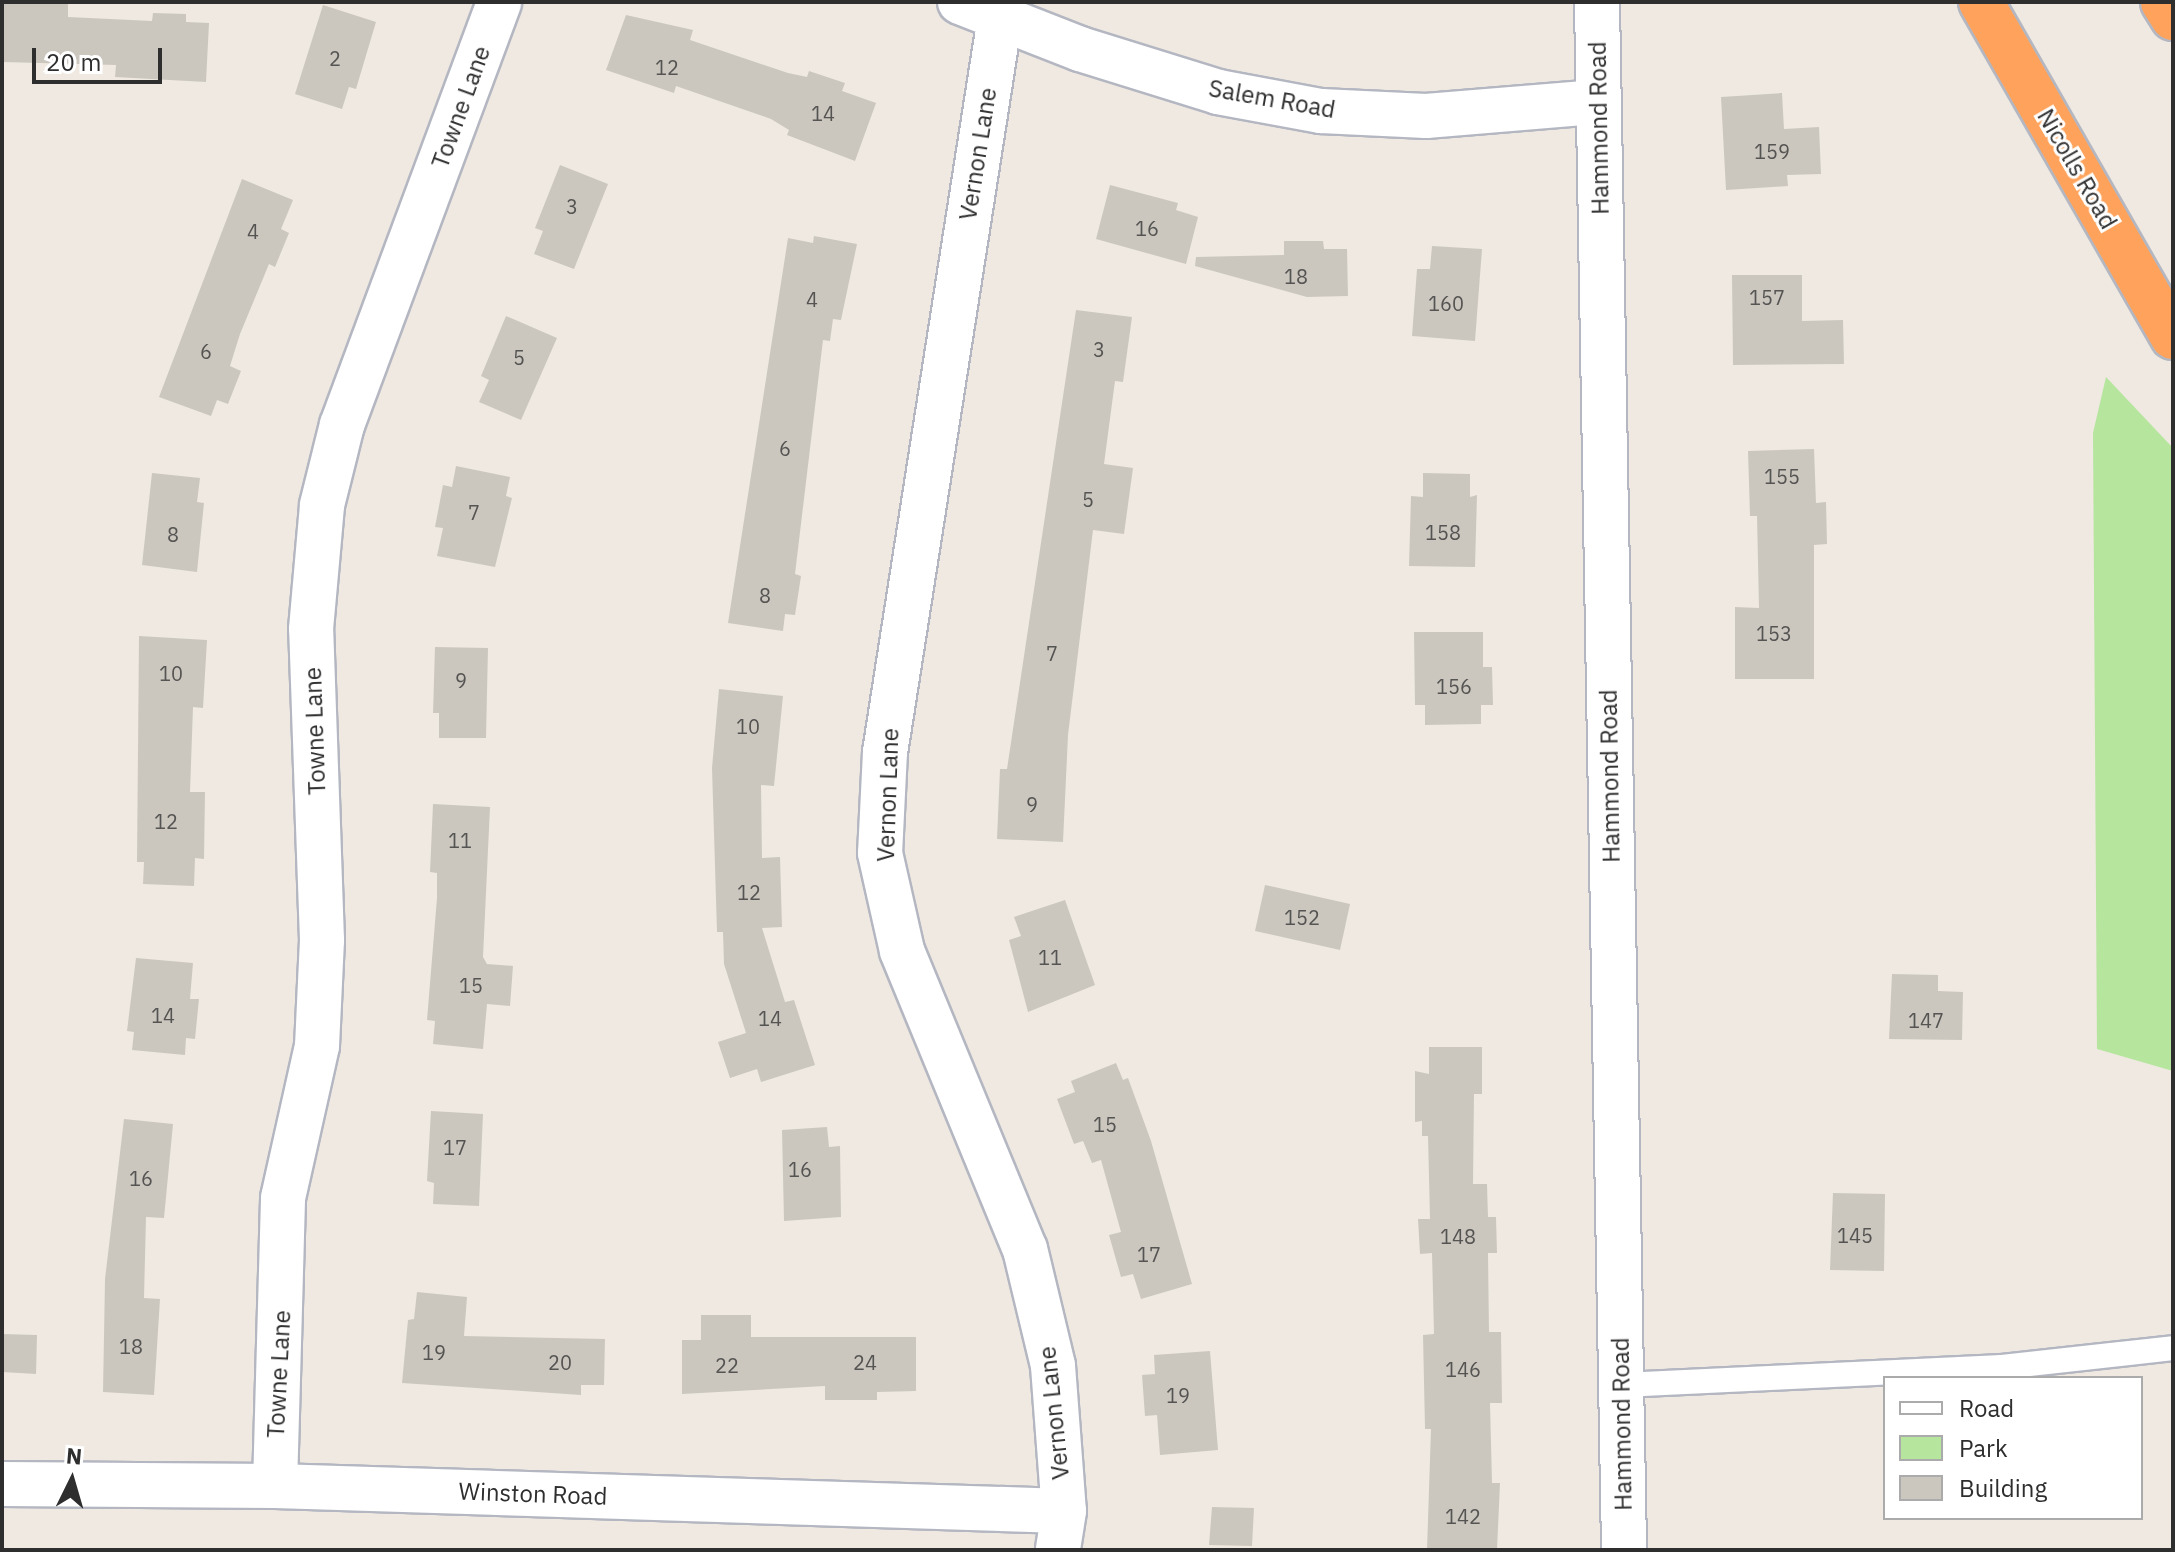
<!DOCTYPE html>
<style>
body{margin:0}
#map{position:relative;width:2175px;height:1552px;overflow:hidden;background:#efe9e1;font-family:"IBM Plex Sans",sans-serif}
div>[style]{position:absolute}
.green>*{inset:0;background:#b6e59e}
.building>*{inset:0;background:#cbc7bf}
.roads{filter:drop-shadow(2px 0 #b4b7c1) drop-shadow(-2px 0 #b4b7c1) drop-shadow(0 2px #b4b7c1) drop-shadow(0 -2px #b4b7c1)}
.lane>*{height:24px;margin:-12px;padding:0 12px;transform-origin:12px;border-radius:12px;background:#fff}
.street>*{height:44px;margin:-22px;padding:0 22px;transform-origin:22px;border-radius:22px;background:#fff}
.highway>*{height:44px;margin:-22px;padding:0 22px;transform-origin:22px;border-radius:22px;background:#ffa35c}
span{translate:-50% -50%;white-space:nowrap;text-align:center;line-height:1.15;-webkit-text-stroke:6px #fff;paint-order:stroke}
.number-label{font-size:20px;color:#555452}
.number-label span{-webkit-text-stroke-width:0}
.street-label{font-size:24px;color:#2e2e2e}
.frame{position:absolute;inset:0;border:4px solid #2e2e2e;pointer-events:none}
.legend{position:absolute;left:1883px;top:1376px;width:260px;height:144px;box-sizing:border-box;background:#fff;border:2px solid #ababab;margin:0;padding:10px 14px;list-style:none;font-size:24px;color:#2e2e2e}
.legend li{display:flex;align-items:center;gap:16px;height:40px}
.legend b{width:40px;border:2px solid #ababab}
.north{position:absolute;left:32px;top:1440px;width:80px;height:80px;-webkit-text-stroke:6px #fff;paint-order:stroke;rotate:5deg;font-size:22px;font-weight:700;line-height:32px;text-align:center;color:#2e2e2e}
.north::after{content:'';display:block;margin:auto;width:28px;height:36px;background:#2e2e2e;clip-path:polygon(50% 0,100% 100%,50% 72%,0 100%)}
.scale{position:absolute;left:32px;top:48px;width:130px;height:36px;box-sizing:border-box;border:4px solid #2e2e2e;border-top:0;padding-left:10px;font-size:24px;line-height:28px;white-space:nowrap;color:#2e2e2e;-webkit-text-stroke:6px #fff;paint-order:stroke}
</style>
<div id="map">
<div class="green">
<div style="clip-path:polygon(2106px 377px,2173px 448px,2173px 1071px,2097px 1049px,2093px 433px)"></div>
</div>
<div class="building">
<div style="clip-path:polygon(2px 2px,68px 2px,68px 17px,152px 21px,153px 13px,186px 14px,186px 22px,209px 23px,206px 82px,115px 77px,116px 65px,2px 62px)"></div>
<div style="clip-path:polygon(323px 5px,376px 22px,356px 89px,349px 87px,342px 109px,295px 94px)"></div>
<div style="clip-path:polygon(626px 15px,693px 30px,690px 40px,788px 73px,807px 77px,809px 71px,845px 83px,842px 91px,876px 103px,855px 161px,787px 135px,789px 130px,771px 119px,676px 86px,674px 93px,606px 70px)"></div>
<div style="clip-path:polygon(1782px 93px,1784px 129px,1819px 127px,1821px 174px,1787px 175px,1788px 186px,1726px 190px,1721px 97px)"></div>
<div style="clip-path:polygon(560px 165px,608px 184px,574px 269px,534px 254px,543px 231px,535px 228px)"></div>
<div style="clip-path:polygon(242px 179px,293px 200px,281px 229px,289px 233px,275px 267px,269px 264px,240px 334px,230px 366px,241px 371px,228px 404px,217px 400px,211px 416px,159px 397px)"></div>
<div style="clip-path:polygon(1110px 185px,1178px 203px,1176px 210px,1198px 217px,1186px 264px,1096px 239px)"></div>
<div style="clip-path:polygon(814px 236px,857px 244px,841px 320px,833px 319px,830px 341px,823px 340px,795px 574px,801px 576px,795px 615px,785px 614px,783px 631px,728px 623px,788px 238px,813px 243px)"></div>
<div style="clip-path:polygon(1284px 241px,1323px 241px,1324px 249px,1347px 249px,1348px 296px,1307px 297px,1195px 266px,1196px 257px,1284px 255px)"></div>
<div style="clip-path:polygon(1432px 246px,1482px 249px,1475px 341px,1412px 336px,1417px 269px,1430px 269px)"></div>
<div style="clip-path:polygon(1732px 275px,1802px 275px,1802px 321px,1843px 320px,1844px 364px,1733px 365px)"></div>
<div style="clip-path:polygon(1076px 310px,1132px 317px,1123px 382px,1115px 381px,1104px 464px,1133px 468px,1124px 534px,1093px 530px,1068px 735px,1063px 842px,997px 839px,1000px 769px,1007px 769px)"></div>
<div style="clip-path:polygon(506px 316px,557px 338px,521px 420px,479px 402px,489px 380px,481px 376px)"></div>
<div style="clip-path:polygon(1814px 449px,1816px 503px,1826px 502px,1827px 544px,1814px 545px,1814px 679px,1735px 679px,1735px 607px,1759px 608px,1757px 516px,1750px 516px,1748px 451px)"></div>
<div style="clip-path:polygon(456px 466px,510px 477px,506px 496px,512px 498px,495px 567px,437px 556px,443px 528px,435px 527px,443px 485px,452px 487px)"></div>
<div style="clip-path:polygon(152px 473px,200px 478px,197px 502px,204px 503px,197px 572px,142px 565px)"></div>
<div style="clip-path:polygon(1423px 473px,1470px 474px,1470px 497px,1477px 495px,1475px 567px,1409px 566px,1411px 496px,1423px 497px)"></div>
<div style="clip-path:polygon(1414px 632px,1483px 632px,1483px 667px,1492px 667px,1493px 705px,1481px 705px,1481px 724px,1425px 725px,1425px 705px,1415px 705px)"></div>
<div style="clip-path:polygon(139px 636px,207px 640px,203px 708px,193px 707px,190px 792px,205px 792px,204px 859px,195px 858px,194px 886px,143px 884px,144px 862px,137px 862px)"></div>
<div style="clip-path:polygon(435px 647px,488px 648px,486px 738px,439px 738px,439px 713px,433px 713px)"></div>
<div style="clip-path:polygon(719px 689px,783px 696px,774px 786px,761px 785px,762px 858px,780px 857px,782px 927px,762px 928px,785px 1002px,794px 1000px,815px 1065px,761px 1082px,757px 1069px,730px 1078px,718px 1042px,746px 1033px,724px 964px,723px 932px,717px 932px,712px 768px)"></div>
<div style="clip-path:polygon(433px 804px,490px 807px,483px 957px,487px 964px,513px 966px,510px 1006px,487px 1004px,483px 1049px,433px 1044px,435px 1021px,427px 1020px,437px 898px,437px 873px,430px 872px)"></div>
<div style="clip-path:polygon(1265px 885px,1350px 904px,1340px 950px,1255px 931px)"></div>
<div style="clip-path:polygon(1065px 900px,1095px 985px,1028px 1012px,1009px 940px,1021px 936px,1014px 917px)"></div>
<div style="clip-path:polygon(136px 958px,193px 963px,190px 999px,199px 999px,195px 1039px,186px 1038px,185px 1055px,132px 1050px,134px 1032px,127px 1031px)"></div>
<div style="clip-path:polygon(1892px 974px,1938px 975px,1938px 991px,1963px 992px,1962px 1040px,1889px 1039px)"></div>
<div style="clip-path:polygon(1429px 1047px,1482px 1047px,1482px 1094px,1474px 1094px,1473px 1184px,1487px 1184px,1488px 1217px,1496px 1217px,1497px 1253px,1488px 1253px,1489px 1332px,1501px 1332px,1502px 1403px,1490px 1403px,1492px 1483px,1500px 1483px,1497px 1550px,1427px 1550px,1431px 1429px,1425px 1429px,1423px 1335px,1434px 1334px,1432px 1253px,1420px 1254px,1418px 1219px,1430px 1219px,1428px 1136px,1422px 1136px,1422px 1121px,1415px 1122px,1415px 1071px,1429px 1074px)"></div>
<div style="clip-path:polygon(1116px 1063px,1123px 1080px,1128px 1078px,1151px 1141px,1192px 1284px,1141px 1299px,1133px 1274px,1121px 1277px,1109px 1235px,1121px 1232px,1101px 1160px,1092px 1163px,1083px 1141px,1074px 1144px,1057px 1099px,1075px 1092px,1071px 1081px)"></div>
<div style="clip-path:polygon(431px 1111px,483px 1114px,479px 1206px,433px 1204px,434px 1183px,427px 1181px)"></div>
<div style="clip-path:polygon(124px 1119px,173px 1124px,164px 1218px,146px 1217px,144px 1298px,160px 1299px,154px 1395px,103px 1392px,105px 1279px)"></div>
<div style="clip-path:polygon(827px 1127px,829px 1147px,840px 1146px,841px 1217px,784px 1221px,782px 1130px)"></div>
<div style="clip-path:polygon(1833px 1193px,1885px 1194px,1884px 1271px,1830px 1270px)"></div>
<div style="clip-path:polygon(417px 1292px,467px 1297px,464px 1336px,605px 1339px,604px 1385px,581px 1385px,581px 1395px,402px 1383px,408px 1320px,414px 1319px)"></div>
<div style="clip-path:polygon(701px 1315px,751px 1315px,751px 1337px,916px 1337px,916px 1391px,877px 1392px,877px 1400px,825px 1400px,825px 1386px,682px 1394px,682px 1340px,701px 1340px)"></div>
<div style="clip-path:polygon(2px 1334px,37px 1335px,36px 1374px,2px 1372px)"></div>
<div style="clip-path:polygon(1210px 1351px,1218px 1450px,1160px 1455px,1157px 1415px,1145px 1416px,1142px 1375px,1155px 1374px,1154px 1355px)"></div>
<div style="clip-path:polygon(1212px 1507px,1254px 1508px,1252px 1546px,1209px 1545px)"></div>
</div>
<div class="roads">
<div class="lane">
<div style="left:1622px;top:1385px;width:380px;rotate:-2.7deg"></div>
<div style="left:2002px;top:1367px;width:172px;rotate:-6.3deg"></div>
</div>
<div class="street">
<div style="left:960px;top:2px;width:129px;rotate:21.4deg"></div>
<div style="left:1080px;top:49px;width:145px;rotate:17.3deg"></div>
<div style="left:1218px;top:92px;width:105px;rotate:10.5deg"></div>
<div style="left:1321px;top:111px;width:105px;rotate:2.7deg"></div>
<div style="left:1426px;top:116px;width:172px;rotate:-4.7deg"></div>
<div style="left:1597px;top:2px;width:1548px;rotate:89deg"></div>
<div style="left:1000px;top:18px;width:743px;rotate:98.9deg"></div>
<div style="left:885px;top:752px;width:101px;rotate:92.8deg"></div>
<div style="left:880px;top:853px;width:100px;rotate:77.3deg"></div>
<div style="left:902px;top:951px;width:322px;rotate:67.6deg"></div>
<div style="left:1025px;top:1249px;width:120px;rotate:76.5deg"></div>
<div style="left:1053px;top:1366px;width:145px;rotate:85.7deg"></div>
<div style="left:1064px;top:1511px;width:39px;rotate:99deg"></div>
<div style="left:2px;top:1484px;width:273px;rotate:0.4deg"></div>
<div style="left:275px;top:1486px;width:789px;rotate:1.81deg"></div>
<div style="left:275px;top:1486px;width:288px;rotate:-88.4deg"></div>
<div style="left:283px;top:1198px;width:156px;rotate:-77.4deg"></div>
<div style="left:317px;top:1046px;width:106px;rotate:-87.3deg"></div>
<div style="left:322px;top:940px;width:311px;rotate:-92deg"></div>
<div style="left:311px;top:629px;width:124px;rotate:-84.9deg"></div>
<div style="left:322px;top:505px;width:82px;rotate:-76deg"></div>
<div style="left:342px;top:425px;width:451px;rotate:-69.6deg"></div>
</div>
<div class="highway">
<div style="left:1981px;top:2px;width:386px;rotate:60.2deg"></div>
<div style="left:2163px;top:2px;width:19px;rotate:58deg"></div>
</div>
</div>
<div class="number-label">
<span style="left:335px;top:58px">2</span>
<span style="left:667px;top:67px">12</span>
<span style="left:823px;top:113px">14</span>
<span style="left:1772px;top:151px">159</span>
<span style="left:572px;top:206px">3</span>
<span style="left:1147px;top:228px">16</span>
<span style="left:253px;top:231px">4</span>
<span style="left:1296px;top:276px">18</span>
<span style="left:1767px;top:297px">157</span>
<span style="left:812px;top:299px">4</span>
<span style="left:1446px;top:303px">160</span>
<span style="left:1099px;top:349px">3</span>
<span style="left:206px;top:351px">6</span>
<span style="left:519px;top:357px">5</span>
<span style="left:785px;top:448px">6</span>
<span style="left:1782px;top:476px">155</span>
<span style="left:1088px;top:499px">5</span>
<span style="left:474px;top:512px">7</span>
<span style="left:1443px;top:532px">158</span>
<span style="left:173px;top:534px">8</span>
<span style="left:765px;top:595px">8</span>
<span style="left:1774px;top:633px">153</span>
<span style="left:1052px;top:653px">7</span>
<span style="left:171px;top:673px">10</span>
<span style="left:461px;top:680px">9</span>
<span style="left:1454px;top:686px">156</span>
<span style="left:748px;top:726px">10</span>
<span style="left:1032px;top:804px">9</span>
<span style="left:166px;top:821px">12</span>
<span style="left:460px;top:840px">11</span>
<span style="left:749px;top:892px">12</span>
<span style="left:1302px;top:917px">152</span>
<span style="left:1050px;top:957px">11</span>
<span style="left:471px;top:985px">15</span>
<span style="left:163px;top:1015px">14</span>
<span style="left:770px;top:1018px">14</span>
<span style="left:1926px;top:1020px">147</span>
<span style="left:1105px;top:1124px">15</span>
<span style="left:455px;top:1147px">17</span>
<span style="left:800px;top:1169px">16</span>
<span style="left:141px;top:1178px">16</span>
<span style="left:1855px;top:1235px">145</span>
<span style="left:1458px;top:1236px">148</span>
<span style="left:1149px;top:1254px">17</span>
<span style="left:131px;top:1346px">18</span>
<span style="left:434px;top:1352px">19</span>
<span style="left:560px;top:1362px">20</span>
<span style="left:865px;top:1362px">24</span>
<span style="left:727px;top:1365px">22</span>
<span style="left:1463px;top:1369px">146</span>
<span style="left:1178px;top:1395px">19</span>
<span style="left:1463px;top:1516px">142</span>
</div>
<div class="street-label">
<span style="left:1272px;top:99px;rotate:10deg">Salem Road</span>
<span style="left:461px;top:107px;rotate:-70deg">Towne Lane</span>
<span style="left:1599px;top:128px;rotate:-91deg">Hammond Road</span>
<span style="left:978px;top:154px;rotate:-81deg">Vernon Lane</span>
<span style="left:2077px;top:169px;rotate:60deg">Nicolls Road</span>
<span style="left:315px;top:731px;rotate:-92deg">Towne Lane</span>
<span style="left:1610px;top:776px;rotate:-91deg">Hammond Road</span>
<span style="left:888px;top:795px;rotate:-88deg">Vernon Lane</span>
<span style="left:279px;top:1374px;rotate:-87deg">Towne Lane</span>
<span style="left:1054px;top:1413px;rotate:-96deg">Vernon Lane</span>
<span style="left:1622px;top:1424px;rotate:-91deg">Hammond Road</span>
<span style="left:533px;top:1494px;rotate:2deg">Winston Road</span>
</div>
<div class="frame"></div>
<ul class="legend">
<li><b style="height:10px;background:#fff"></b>Road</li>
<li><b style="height:22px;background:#b6e59e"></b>Park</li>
<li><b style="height:22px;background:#cbc7bf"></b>Building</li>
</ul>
<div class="north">N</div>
<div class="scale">20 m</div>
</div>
